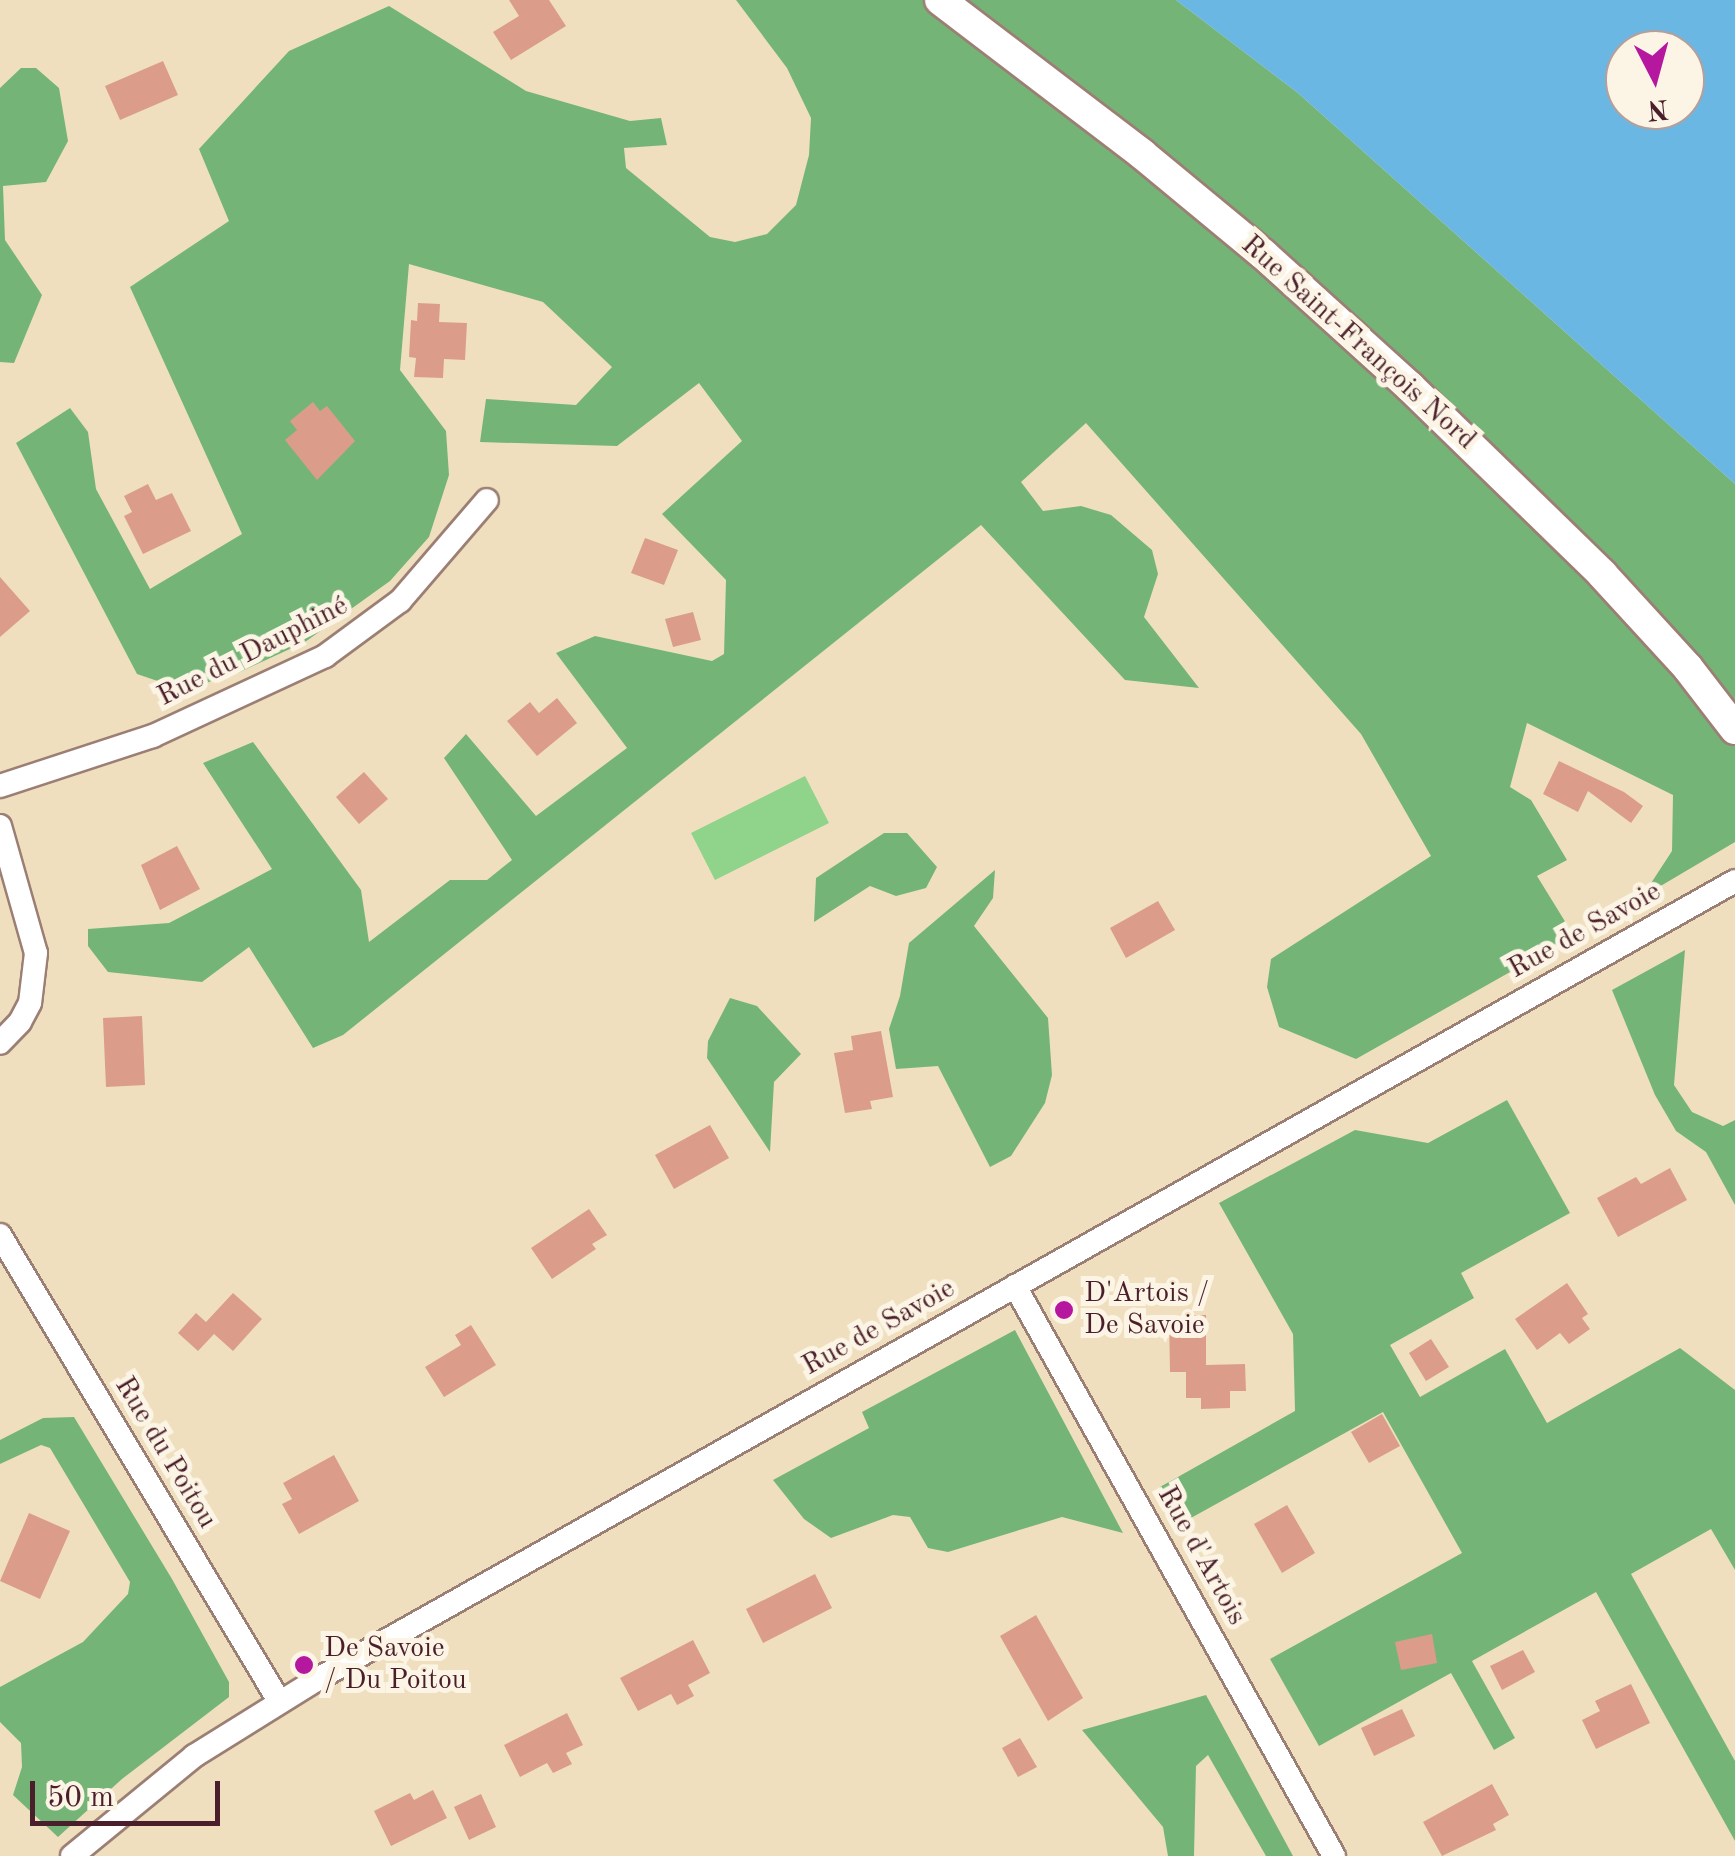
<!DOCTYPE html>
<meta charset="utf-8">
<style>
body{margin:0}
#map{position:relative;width:1735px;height:1856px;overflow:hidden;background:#efdfbe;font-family:"Old Standard TT",serif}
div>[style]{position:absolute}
.green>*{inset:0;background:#90d38b}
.forest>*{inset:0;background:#74b577}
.water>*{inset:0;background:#6bb7e4}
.building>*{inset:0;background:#db9d8a}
.roads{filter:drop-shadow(2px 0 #9c7f74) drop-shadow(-2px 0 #9c7f74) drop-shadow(0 2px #9c7f74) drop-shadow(0 -2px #9c7f74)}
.minor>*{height:22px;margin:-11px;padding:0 11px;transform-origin:11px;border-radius:11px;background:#fff}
.tertiary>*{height:30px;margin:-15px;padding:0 15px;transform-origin:15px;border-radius:15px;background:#fff}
.dots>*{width:28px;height:28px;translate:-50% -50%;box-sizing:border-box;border:5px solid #fcf5e5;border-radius:50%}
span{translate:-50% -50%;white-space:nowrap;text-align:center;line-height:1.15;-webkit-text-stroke:10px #fcf5e5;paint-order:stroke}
.street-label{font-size:28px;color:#4a1f2b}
.poi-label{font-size:28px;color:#4a1f2b}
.left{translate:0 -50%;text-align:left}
.north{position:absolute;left:1605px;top:30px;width:100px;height:100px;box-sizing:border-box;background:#fcf5e5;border:2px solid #b59f9b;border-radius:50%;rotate:174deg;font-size:28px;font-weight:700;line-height:40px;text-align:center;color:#4a1f2b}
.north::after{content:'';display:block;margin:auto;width:35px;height:45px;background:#b5179e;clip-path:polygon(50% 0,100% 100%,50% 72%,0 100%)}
.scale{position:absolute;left:30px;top:1781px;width:190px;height:45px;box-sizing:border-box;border:5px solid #4a1f2b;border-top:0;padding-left:12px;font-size:30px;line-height:35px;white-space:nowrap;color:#4a1f2b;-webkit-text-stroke:8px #fcf5e5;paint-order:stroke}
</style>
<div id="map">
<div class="green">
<div style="clip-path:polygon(805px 776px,829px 823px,715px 880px,691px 833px)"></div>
</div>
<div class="forest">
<div style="clip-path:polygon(736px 0,1176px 0,1298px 93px,1735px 484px,1735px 842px,1642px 897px,1672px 851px,1673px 795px,1527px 723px,1510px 787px,1531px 800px,1567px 860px,1537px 876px,1574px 936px,1356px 1059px,1279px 1027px,1267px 987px,1271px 959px,1431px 856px,1361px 734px,1086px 423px,1021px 482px,1043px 511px,1081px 506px,1111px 515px,1152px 550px,1158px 574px,1144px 617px,1199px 688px,1125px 680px,981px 525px,343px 1035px,313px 1048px,249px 947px,202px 982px,108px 972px,88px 946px,88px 929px,169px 923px,272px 869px,203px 763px,253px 742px,361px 890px,369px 942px,450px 880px,487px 880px,512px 860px,444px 758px,466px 734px,536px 816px,627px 748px,556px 653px,595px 636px,712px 661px,724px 654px,726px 580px,662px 514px,742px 441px,699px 383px,617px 446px,480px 442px,486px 399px,576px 405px,612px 367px,543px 302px,409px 264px,400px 370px,446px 431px,449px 475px,429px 537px,390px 581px,305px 642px,240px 672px,184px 690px,137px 674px,16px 443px,70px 408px,88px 432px,96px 489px,150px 589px,242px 534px,130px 287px,229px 221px,199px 149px,289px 51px,389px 6px,526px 91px,630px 121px,661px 118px,667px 145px,624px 148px,626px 168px,710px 237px,735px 242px,767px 234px,796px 205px,809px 155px,811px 118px,787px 68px)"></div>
<div style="clip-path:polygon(21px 68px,36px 68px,59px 88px,68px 141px,46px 182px,3px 186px,5px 240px,42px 295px,14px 363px,0 362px,0 88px)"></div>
<div style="clip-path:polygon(884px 833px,907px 833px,937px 867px,926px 888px,896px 896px,870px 886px,814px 922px,816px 878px)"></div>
<div style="clip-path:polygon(995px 870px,993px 898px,974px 926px,1048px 1018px,1052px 1075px,1045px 1103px,1011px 1156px,990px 1167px,938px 1066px,896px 1069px,889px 1029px,900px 996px,909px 943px)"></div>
<div style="clip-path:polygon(1685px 950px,1674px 1085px,1692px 1112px,1723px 1126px,1735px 1120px,1735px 1205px,1706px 1152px,1676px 1131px,1655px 1095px,1612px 990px)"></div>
<div style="clip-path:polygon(730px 998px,757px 1006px,801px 1054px,774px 1082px,770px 1152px,707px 1058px,708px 1041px)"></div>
<div style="clip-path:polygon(1507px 1100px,1570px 1213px,1461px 1273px,1474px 1298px,1390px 1345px,1420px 1397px,1505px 1349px,1547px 1423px,1680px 1348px,1735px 1390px,1735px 1570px,1711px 1529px,1631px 1574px,1735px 1761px,1735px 1841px,1596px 1592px,1472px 1661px,1515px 1738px,1494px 1750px,1451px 1673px,1319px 1746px,1270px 1659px,1462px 1553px,1383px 1412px,1180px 1524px,1160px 1487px,1295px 1411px,1293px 1334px,1219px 1203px,1355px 1130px,1428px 1143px)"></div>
<div style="clip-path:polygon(1015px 1330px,1123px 1533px,1062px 1517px,948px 1552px,928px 1548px,910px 1517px,893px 1515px,831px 1538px,804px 1519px,773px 1480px,869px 1428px,862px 1412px)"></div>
<div style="clip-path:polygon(74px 1417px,172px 1579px,229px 1682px,229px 1697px,122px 1779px,58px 1837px,13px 1795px,22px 1767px,21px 1743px,0 1722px,0 1687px,83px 1642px,128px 1594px,130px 1582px,50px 1448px,41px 1445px,0 1464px,0 1440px,43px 1418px)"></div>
<div style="clip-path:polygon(1206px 1695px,1293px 1856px,1266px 1856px,1208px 1755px,1196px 1766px,1194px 1856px,1168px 1856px,1163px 1827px,1082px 1730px)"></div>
</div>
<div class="water">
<div style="clip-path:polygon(evenodd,1176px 0,1735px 0,1735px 484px,1298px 93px,1176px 0,1625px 50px,1685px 50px,1685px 110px,1625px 110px,1625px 50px)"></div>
</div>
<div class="building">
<div style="clip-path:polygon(509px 0,549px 0,566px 26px,511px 60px,493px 32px,519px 16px)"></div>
<div style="clip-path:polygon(163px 61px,178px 95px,120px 120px,105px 86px)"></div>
<div style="clip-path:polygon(418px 303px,440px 304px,439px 322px,467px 323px,465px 360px,444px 359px,443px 378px,414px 377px,416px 358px,409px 357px,411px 320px,417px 321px)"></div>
<div style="clip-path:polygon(313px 402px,320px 411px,327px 406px,355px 441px,317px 480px,285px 440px,297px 430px,290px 421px)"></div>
<div style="clip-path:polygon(148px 484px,156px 500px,172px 493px,191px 531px,143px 554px,124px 516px,132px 512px,124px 496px)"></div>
<div style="clip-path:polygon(645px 538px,678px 550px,664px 585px,631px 573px)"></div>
<div style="clip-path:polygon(0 577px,30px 611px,0 637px)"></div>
<div style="clip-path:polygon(693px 612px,701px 640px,673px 647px,665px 619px)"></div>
<div style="clip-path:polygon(557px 698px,577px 723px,537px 756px,507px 721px,530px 702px,539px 713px)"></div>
<div style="clip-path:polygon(1559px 761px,1624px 792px,1643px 806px,1631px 823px,1588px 791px,1578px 812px,1543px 794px)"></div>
<div style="clip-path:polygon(364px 772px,388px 799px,359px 824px,336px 797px)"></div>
<div style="clip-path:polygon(177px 846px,200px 889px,160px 910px,141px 865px)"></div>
<div style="clip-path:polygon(1158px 901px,1175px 930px,1126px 958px,1110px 928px)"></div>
<div style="clip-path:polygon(142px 1016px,145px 1085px,106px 1087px,103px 1018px)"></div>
<div style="clip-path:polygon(881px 1031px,893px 1097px,870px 1101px,872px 1109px,845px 1113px,834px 1053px,853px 1050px,851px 1036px)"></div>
<div style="clip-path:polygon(710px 1125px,729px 1158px,674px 1189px,655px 1155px)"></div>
<div style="clip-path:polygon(1670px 1168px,1687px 1200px,1618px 1237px,1597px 1198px,1636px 1177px,1641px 1184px)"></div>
<div style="clip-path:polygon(589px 1209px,607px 1235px,592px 1244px,596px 1249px,552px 1279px,531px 1248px)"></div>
<div style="clip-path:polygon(1567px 1283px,1588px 1314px,1582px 1318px,1590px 1329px,1569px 1344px,1560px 1333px,1537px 1350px,1515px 1319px)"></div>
<div style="clip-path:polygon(233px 1293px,262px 1319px,233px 1351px,214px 1334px,198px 1351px,178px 1333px,196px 1313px,206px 1322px)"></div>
<div style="clip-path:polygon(1169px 1315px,1206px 1315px,1206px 1365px,1245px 1364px,1246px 1391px,1230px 1391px,1230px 1408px,1201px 1409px,1201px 1398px,1186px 1398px,1186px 1372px,1170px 1372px)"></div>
<div style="clip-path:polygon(471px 1325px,496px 1365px,444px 1397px,425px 1367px,461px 1345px,455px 1335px)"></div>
<div style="clip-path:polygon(1431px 1339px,1449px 1367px,1426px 1381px,1409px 1353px)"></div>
<div style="clip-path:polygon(1382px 1414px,1400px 1446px,1369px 1463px,1351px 1432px)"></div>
<div style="clip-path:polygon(334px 1455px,359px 1501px,299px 1534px,282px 1504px,292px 1499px,283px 1483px)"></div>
<div style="clip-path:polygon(1287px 1505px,1315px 1553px,1282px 1573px,1254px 1524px)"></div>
<div style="clip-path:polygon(29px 1513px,70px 1531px,40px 1599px,0 1581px)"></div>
<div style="clip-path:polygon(815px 1574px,832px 1608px,763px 1643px,746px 1609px)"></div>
<div style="clip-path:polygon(1036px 1615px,1083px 1698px,1048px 1721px,1000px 1636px)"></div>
<div style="clip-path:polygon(1432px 1634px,1437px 1663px,1401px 1670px,1395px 1642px)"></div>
<div style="clip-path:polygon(693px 1640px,710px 1673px,688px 1685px,694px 1696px,677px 1705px,671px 1694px,638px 1711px,620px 1678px)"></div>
<div style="clip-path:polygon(1523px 1650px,1535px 1672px,1502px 1690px,1490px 1666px)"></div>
<div style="clip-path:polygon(1631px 1684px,1650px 1723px,1596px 1749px,1582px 1720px,1600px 1711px,1595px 1701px)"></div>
<div style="clip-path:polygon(1402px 1709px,1415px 1736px,1374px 1756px,1361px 1728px)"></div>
<div style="clip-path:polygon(567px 1713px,583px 1745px,566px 1753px,572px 1764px,553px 1773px,547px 1763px,520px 1777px,504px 1745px)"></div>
<div style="clip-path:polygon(1020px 1738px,1037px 1767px,1018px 1777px,1002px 1748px)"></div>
<div style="clip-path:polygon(1492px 1784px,1509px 1815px,1493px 1824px,1496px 1830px,1442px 1856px,1423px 1822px)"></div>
<div style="clip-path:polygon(433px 1790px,447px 1818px,391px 1846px,374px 1811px,410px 1793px,414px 1800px)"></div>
<div style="clip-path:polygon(481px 1794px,496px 1827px,469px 1840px,454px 1807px)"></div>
</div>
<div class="roads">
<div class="minor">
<div style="left:0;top:786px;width:161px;rotate:-18.1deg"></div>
<div style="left:153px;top:736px;width:190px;rotate:-24.9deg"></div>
<div style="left:325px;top:656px;width:93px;rotate:-36.3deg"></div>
<div style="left:400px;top:601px;width:133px;rotate:-49.3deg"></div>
<div style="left:0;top:826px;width:132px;rotate:74.2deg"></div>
<div style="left:36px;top:953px;width:50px;rotate:96.8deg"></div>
<div style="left:30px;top:1003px;width:21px;rotate:118deg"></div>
<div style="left:20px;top:1022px;width:29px;rotate:134deg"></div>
<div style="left:0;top:1235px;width:543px;rotate:59.09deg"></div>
<div style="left:1015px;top:1286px;width:653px;rotate:60.77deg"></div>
<div style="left:72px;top:1856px;width:158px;rotate:-39.3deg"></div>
<div style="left:194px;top:1756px;width:144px;rotate:-31.9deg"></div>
<div style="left:316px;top:1680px;width:1628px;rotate:-29.38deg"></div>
</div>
<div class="tertiary">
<div style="left:940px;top:0;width:254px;rotate:37.3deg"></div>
<div style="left:1142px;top:154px;width:157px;rotate:39.6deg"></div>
<div style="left:1263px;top:254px;width:198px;rotate:42.1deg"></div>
<div style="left:1410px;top:387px;width:268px;rotate:44.2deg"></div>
<div style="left:1602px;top:574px;width:127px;rotate:47.5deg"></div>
<div style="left:1688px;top:668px;width:77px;rotate:52.4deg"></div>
</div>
</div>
<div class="dots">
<div style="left:1064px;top:1310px;background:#b5179e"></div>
<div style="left:304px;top:1665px;background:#b5179e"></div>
</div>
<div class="street-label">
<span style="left:1358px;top:343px;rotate:42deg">Rue Saint-François Nord</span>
<span style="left:253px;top:652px;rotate:-27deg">Rue du Dauphiné</span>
<span style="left:1585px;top:931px;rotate:-29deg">Rue de Savoie</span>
<span style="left:879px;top:1328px;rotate:-29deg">Rue de Savoie</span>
<span style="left:165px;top:1453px;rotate:59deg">Rue du Poitou</span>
<span style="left:1201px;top:1556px;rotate:61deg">Rue d'Artois</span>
</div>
<div class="poi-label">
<span class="left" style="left:1084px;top:1310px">D'Artois /<br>De Savoie</span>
<span class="left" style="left:324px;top:1665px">De Savoie<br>/ Du Poitou</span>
</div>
<div class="north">N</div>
<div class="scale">50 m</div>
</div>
